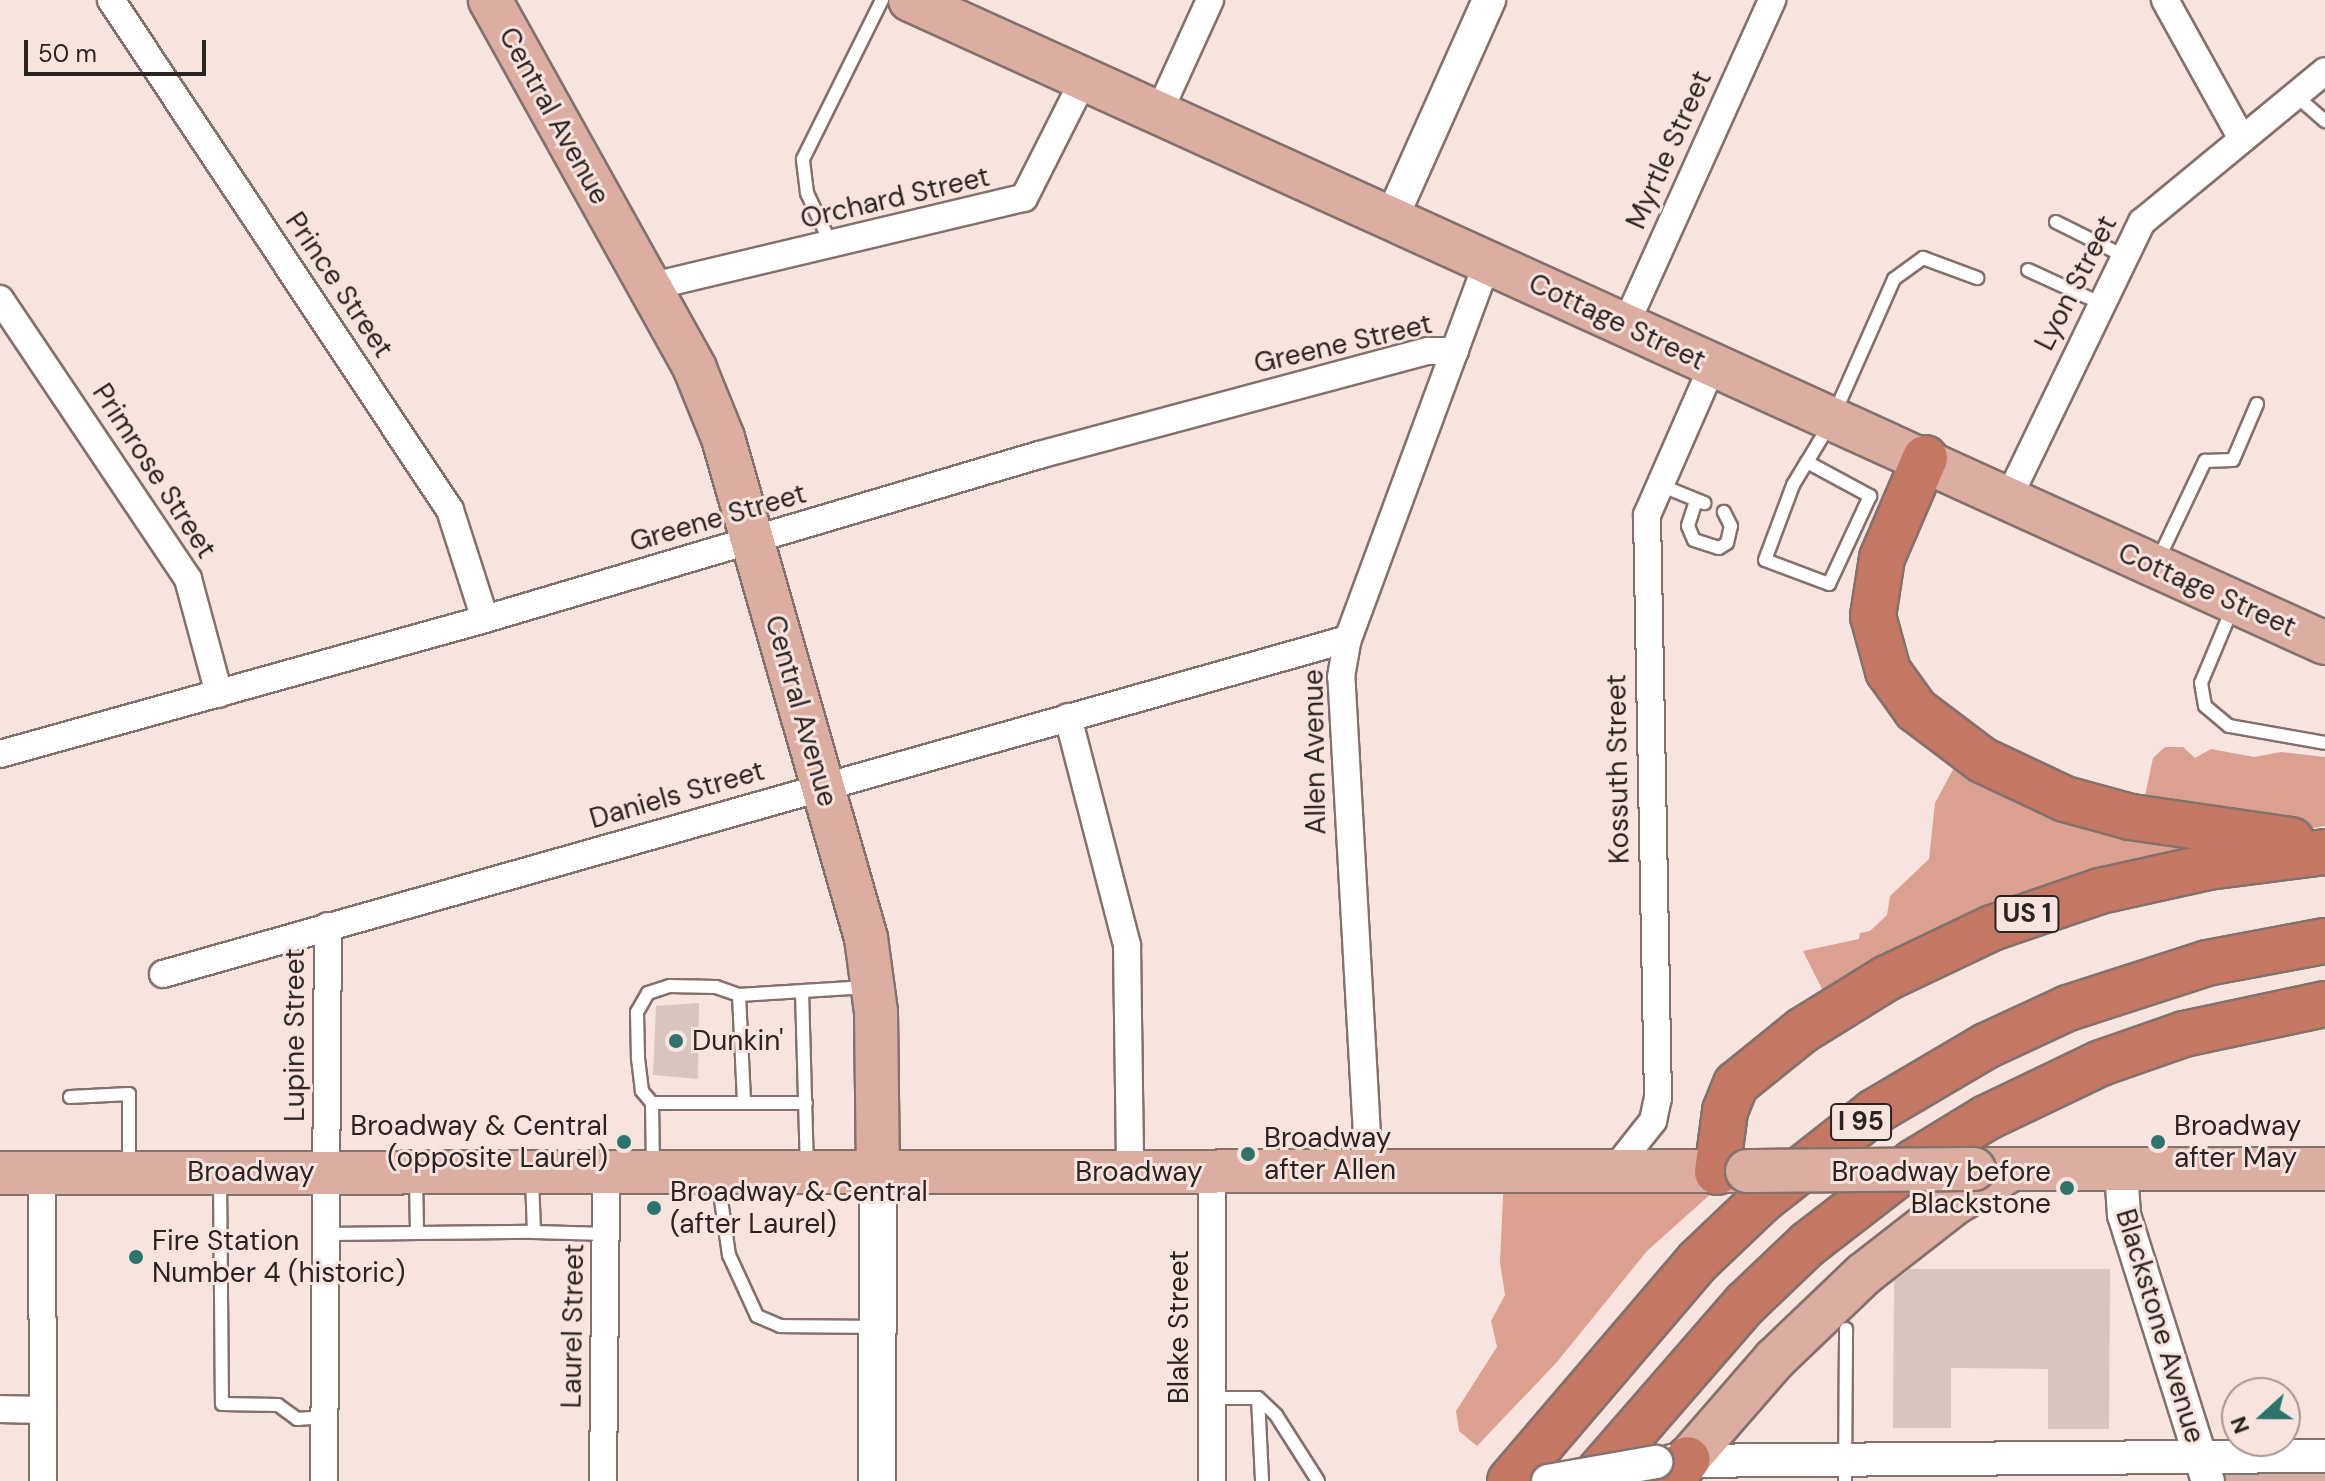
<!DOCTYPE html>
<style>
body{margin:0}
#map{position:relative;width:2325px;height:1481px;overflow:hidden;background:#f8e4df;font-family:"DM Sans",sans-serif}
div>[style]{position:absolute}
.green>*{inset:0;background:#d4aea4}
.forest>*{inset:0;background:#dca091}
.building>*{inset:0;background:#d9c5c0}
.roads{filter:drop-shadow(2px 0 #83716c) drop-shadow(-2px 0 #83716c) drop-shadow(0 2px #83716c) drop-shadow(0 -2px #83716c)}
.service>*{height:12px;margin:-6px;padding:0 6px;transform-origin:6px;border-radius:6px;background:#fff}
.minor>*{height:26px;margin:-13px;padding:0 13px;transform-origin:13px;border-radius:13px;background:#fff}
.tertiary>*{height:32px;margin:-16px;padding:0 16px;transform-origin:16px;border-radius:16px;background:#fff}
.secondary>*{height:36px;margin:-18px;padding:0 18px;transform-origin:18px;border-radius:18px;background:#fff}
.primary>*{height:42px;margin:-21px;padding:0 21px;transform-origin:21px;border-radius:21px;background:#dcada1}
.motorway>*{height:44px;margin:-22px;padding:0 22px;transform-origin:22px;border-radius:22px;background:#c47763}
.bridges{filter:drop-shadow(2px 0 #83716c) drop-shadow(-2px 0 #83716c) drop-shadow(0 2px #83716c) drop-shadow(0 -2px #83716c)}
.tertiary-bridge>*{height:32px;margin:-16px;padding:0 16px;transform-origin:16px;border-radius:16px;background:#fff}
.primary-bridge>*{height:42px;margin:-21px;padding:0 21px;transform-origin:21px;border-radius:21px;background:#dcada1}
.dots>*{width:22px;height:22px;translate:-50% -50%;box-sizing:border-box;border:4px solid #f8e4df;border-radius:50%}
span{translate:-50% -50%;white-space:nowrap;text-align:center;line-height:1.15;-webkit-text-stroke:6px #f8e4df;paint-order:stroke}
.shield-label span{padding:2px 6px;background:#f8e4df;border:2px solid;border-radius:6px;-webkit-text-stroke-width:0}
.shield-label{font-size:26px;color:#2a2321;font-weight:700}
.street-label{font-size:28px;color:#2a2321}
.poi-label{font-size:28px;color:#2a2321}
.left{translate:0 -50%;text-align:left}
.right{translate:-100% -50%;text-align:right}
.north{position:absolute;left:2221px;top:1377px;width:80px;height:80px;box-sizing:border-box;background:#f8e4df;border:2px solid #a69793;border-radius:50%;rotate:249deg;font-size:22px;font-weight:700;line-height:32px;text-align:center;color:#2a2321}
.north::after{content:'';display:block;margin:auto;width:28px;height:36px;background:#2d756c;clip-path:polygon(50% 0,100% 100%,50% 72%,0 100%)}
.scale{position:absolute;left:24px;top:40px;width:182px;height:36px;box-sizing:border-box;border:4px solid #2a2321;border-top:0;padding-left:10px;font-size:24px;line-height:28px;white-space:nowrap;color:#2a2321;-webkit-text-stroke:6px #f8e4df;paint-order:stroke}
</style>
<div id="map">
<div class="green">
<div style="clip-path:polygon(2325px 1455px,2325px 1481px,2220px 1481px,2214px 1461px)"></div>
</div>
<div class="forest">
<div style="clip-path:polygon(1965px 747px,2143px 805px,2153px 758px,2165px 747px,2183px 747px,2195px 758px,2211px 749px,2254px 757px,2281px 752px,2325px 757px,2325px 826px,2238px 842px,1833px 1011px,1803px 951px,1859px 939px,1860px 933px,1870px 931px,1887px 915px,1890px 896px,1929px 859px,1935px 803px)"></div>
<div style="clip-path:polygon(1504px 1174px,1733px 1174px,1647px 1251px,1557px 1362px,1477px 1446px,1459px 1431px,1456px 1411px,1497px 1347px,1491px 1321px,1505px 1295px,1500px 1262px)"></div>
</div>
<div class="building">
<div style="clip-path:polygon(699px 1003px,698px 1079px,653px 1075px,656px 1006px)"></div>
<div style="clip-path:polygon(1910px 1269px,2110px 1269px,2109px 1429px,2048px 1429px,2048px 1369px,1951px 1368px,1951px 1428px,1893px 1428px,1894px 1281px)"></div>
</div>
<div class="roads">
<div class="service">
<div style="left:2295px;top:95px;width:40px;rotate:41deg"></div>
<div style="left:2056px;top:222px;width:74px;rotate:26.6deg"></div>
<div style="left:831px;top:244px;width:56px;rotate:-115.2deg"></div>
<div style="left:807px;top:193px;width:34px;rotate:-97deg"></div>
<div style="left:803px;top:159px;width:178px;rotate:-63.6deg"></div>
<div style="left:2028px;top:270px;width:79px;rotate:24.6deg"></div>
<div style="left:1807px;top:462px;width:72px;rotate:28.4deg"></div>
<div style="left:1870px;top:496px;width:97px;rotate:115deg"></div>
<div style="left:1829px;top:584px;width:68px;rotate:-159.4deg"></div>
<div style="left:1765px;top:560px;width:80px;rotate:-69.5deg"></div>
<div style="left:1793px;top:485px;width:27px;rotate:-59deg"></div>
<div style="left:1807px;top:462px;width:29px;rotate:-59deg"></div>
<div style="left:1822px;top:437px;width:21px;rotate:-61deg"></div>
<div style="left:1832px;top:419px;width:153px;rotate:-66.1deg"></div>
<div style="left:1894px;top:279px;width:36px;rotate:-36deg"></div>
<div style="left:1923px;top:258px;width:58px;rotate:20.3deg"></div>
<div style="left:1660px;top:485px;width:48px;rotate:22.2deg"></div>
<div style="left:1696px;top:501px;width:26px;rotate:108deg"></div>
<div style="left:1688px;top:526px;width:15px;rotate:67deg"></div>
<div style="left:1694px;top:540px;width:26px;rotate:18deg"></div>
<div style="left:1719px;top:548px;width:9px;rotate:-32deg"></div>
<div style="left:1727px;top:543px;width:17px;rotate:-77deg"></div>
<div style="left:1731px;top:526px;width:16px;rotate:-117deg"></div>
<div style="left:2158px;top:560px;width:110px;rotate:-64.6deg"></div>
<div style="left:2205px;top:461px;width:28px;rotate:-2deg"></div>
<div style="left:2233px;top:460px;width:61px;rotate:-66.8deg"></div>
<div style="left:2232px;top:609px;width:80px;rotate:112.7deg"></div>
<div style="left:2201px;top:683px;width:23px;rotate:80deg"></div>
<div style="left:2205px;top:706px;width:31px;rotate:40deg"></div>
<div style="left:2229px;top:726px;width:97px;rotate:10deg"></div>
<div style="left:802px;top:991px;width:177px;rotate:88.4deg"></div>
<div style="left:739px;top:995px;width:106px;rotate:87.3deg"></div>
<div style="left:70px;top:1097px;width:59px;rotate:-2.9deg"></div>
<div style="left:129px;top:1094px;width:73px;rotate:90deg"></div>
<div style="left:652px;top:1103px;width:154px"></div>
<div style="left:653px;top:1166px;width:63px;rotate:-90.9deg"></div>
<div style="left:652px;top:1103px;width:16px;rotate:-130deg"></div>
<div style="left:642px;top:1091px;width:34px;rotate:-97deg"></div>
<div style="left:638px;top:1057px;width:45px;rotate:-91.3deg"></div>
<div style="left:637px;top:1012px;width:22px;rotate:-60deg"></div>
<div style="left:648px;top:993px;width:23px;rotate:-18deg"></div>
<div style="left:670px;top:986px;width:46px;rotate:1.2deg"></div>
<div style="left:716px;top:987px;width:24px;rotate:19deg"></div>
<div style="left:739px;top:995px;width:128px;rotate:-3.6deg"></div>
<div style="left:220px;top:1179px;width:225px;rotate:89.5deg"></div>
<div style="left:222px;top:1404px;width:56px;rotate:1deg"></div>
<div style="left:278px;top:1405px;width:24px;rotate:36deg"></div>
<div style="left:297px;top:1419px;width:28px;rotate:-4deg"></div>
<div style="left:416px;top:1179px;width:54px;rotate:88.9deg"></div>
<div style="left:718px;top:1179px;width:77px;rotate:81.8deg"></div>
<div style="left:729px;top:1255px;width:67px;rotate:65.3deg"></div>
<div style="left:757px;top:1316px;width:25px;rotate:23deg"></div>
<div style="left:780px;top:1326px;width:95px;rotate:0.6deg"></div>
<div style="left:534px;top:1232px;width:72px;rotate:1.6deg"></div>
<div style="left:327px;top:1234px;width:207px;rotate:-0.6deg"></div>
<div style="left:534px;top:1232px;width:54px;rotate:-92.1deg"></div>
<div style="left:1211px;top:1398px;width:47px"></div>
<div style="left:1258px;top:1398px;width:25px;rotate:43deg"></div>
<div style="left:1276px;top:1415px;width:78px;rotate:57.5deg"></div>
<div style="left:1258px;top:1398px;width:83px;rotate:87.2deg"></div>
<div style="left:1845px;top:1481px;width:152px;rotate:-89.6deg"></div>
</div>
<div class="minor">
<div style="left:111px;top:0;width:612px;rotate:56.39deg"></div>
<div style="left:450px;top:510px;width:114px;rotate:72.2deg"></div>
<div style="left:2165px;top:0;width:159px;rotate:61deg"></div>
<div style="left:1159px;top:112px;width:123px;rotate:-65.5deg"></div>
<div style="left:649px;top:287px;width:385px;rotate:-13.4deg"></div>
<div style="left:1024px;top:198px;width:133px;rotate:-63.2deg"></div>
<div style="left:0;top:299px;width:337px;rotate:56.1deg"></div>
<div style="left:188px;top:579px;width:119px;rotate:74.9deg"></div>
<div style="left:1625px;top:326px;width:358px;rotate:-65.7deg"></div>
<div style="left:2007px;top:501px;width:310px;rotate:-64.2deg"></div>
<div style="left:2142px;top:222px;width:237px;rotate:-39.5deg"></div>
<div style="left:1068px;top:717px;width:236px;rotate:75.5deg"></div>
<div style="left:1127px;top:945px;width:227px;rotate:89.2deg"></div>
<div style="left:0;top:754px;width:503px;rotate:-15.55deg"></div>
<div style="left:485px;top:619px;width:578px;rotate:-16.49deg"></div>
<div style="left:1039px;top:455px;width:403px;rotate:-15deg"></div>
<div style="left:1428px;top:351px;width:27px"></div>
<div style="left:163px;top:974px;width:1231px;rotate:-15.79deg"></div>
<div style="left:1614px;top:1170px;width:63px;rotate:-51.5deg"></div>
<div style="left:1653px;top:1121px;width:24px;rotate:-78deg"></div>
<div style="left:1658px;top:1098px;width:583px;rotate:-91.08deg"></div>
<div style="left:1647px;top:515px;width:162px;rotate:-66.3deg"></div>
<div style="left:1369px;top:1171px;width:495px;rotate:-93.2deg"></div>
<div style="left:1341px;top:677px;width:39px;rotate:-80deg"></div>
<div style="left:1348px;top:639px;width:403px;rotate:-69.7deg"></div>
<div style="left:1212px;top:1172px;width:309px;rotate:90deg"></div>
<div style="left:42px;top:1173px;width:308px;rotate:89.8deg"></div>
<div style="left:0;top:1409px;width:43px;rotate:1.3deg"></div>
<div style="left:324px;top:1481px;width:555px;rotate:-89.59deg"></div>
<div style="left:603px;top:1481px;width:310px;rotate:-89.4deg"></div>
</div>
<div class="tertiary">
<div style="left:1392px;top:217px;width:238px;rotate:-65.9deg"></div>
<div style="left:2121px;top:1169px;width:46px;rotate:86.3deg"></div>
<div style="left:2124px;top:1215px;width:279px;rotate:72.5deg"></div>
<div style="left:1672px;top:1461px;width:653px;rotate:-0.44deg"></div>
</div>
<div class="secondary">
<div style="left:877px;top:1481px;width:309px;rotate:-89.8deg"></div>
</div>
<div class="primary">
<div style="left:490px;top:0;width:422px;rotate:60.9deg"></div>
<div style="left:695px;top:369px;width:74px;rotate:67.9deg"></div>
<div style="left:723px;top:438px;width:520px;rotate:74.04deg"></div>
<div style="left:866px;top:938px;width:75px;rotate:82.3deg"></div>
<div style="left:876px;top:1012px;width:160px;rotate:89.3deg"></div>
<div style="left:910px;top:0;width:1554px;rotate:24.44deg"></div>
<div style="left:1983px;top:1169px;width:342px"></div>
<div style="left:0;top:1173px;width:1747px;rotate:-0.07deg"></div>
<div style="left:1688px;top:1459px;width:133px;rotate:-49deg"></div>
<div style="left:1775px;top:1359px;width:123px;rotate:-43.7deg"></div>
<div style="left:1864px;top:1274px;width:115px;rotate:-38deg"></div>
<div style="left:1955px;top:1203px;width:66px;rotate:-30.8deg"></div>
</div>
<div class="motorway">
<div style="left:1925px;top:458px;width:109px;rotate:113.3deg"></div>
<div style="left:1882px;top:558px;width:59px;rotate:98.8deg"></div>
<div style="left:1873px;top:616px;width:57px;rotate:74.7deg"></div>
<div style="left:1888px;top:671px;width:48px;rotate:54.3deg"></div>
<div style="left:1916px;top:710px;width:83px;rotate:37.1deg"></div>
<div style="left:1982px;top:760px;width:92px;rotate:25.2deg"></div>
<div style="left:2065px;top:799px;width:68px;rotate:15.3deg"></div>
<div style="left:2131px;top:817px;width:162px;rotate:8.2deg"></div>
<div style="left:1717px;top:1172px;width:62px;rotate:-82.5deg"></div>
<div style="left:1725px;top:1111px;width:29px;rotate:-68deg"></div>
<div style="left:1736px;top:1084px;width:86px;rotate:-38.9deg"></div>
<div style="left:1803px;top:1030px;width:99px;rotate:-31.8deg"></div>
<div style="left:1887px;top:978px;width:116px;rotate:-25.5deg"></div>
<div style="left:1992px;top:928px;width:114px;rotate:-18.9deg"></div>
<div style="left:2100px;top:891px;width:111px;rotate:-12.5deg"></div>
<div style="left:2208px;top:867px;width:118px;rotate:-7.3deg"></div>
<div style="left:1510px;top:1481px;width:289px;rotate:-49.5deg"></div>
<div style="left:1698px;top:1261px;width:87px;rotate:-43.6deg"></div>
<div style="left:1761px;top:1201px;width:144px;rotate:-38.2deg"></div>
<div style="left:1874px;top:1112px;width:130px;rotate:-30.5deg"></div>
<div style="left:1986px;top:1046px;width:90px;rotate:-24.9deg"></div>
<div style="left:2068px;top:1008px;width:146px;rotate:-17.9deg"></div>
<div style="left:2207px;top:963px;width:120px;rotate:-10.6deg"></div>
<div style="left:1591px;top:1481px;width:236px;rotate:-49deg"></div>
<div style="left:1746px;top:1303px;width:86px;rotate:-43.6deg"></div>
<div style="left:1808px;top:1244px;width:134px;rotate:-37.7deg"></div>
<div style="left:1914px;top:1162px;width:84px;rotate:-31.4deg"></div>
<div style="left:1986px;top:1118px;width:127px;rotate:-25.6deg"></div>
<div style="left:2101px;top:1063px;width:88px;rotate:-19.3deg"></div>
<div style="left:2184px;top:1034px;width:144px;rotate:-12deg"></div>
<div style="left:1670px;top:1481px;width:28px;rotate:-51deg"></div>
</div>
</div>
<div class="bridges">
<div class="tertiary-bridge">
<div style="left:1548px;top:1481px;width:110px;rotate:-10deg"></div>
</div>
<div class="primary-bridge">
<div style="left:1747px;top:1171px;width:227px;rotate:-0.5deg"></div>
</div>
</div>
<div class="dots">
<div style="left:676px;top:1041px;background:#2d756c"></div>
<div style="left:624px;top:1142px;background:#2d756c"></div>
<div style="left:2158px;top:1142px;background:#2d756c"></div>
<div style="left:1248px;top:1154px;background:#2d756c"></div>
<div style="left:2067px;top:1188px;background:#2d756c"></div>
<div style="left:654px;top:1208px;background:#2d756c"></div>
<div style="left:136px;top:1257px;background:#2d756c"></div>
</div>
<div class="shield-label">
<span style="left:2027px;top:914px">US 1</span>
<span style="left:1861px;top:1122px">I 95</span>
</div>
<div class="street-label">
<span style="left:554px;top:116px;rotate:61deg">Central Avenue</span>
<span style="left:1669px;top:150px;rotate:-66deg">Myrtle Street</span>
<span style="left:895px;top:198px;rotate:-13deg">Orchard Street</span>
<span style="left:2076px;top:283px;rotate:-63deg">Lyon Street</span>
<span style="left:339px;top:285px;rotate:56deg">Prince Street</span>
<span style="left:1617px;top:322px;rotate:25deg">Cottage Street</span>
<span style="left:1343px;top:344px;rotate:-13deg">Greene Street</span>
<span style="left:154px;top:471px;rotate:57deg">Primrose Street</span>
<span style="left:718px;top:518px;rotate:-16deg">Greene Street</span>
<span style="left:2207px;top:590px;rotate:24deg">Cottage Street</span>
<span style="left:801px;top:711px;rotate:74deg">Central Avenue</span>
<span style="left:1315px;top:752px;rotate:-91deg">Allen Avenue</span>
<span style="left:1618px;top:769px;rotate:-91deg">Kossuth Street</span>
<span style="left:677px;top:795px;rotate:-16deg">Daniels Street</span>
<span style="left:295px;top:1035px;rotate:-90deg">Lupine Street</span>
<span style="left:251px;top:1172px">Broadway</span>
<span style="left:1139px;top:1172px">Broadway</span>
<span style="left:573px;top:1326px;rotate:-89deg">Laurel Street</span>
<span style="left:2160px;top:1326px;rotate:73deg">Blackstone Avenue</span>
<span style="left:1179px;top:1327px;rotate:-90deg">Blake Street</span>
</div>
<div class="poi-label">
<span class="left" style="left:692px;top:1041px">Dunkin'</span>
<span class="right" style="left:608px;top:1142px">Broadway &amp; Central<br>(opposite Laurel)</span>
<span class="left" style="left:2174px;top:1142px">Broadway<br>after May</span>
<span class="left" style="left:1264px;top:1154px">Broadway<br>after Allen</span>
<span class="right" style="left:2051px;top:1188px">Broadway before<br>Blackstone</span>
<span class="left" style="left:670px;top:1208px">Broadway &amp; Central<br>(after Laurel)</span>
<span class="left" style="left:152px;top:1257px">Fire Station<br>Number 4 (historic)</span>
</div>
<div class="north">N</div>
<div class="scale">50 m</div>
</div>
